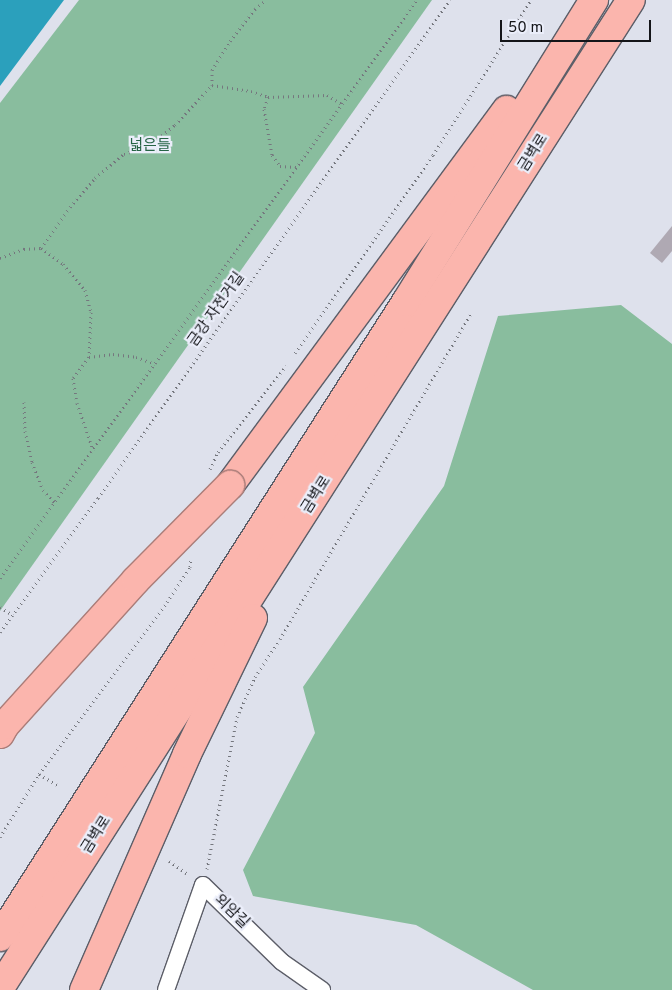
<!DOCTYPE html>
<meta charset="utf-8">
<style>
body{margin:0}
#map{position:relative;width:672px;height:990px;overflow:hidden;background:#dee1ec;font-family:Overpass,"Noto Sans KR",sans-serif}
div>[style]{position:absolute}
.green>*{inset:0;background:#89bd9e}
.water>*{inset:0;background:#2ba0bc}
.building>*{inset:0;background:#afa9b3}
.path>*{height:3px;margin-top:-1.5px;transform-origin:0;background:repeating-linear-gradient(90deg,#75777e 0 1px,transparent 0 5px)}
.roads{filter:drop-shadow(1px 0 #5c5e68) drop-shadow(-1px 0 #5c5e68) drop-shadow(0 1px #5c5e68) drop-shadow(0 -1px #5c5e68)}
.street>*{height:16px;margin:-8px;padding:0 8px;transform-origin:8px;border-radius:8px;background:#fff}
.highway>*{height:28px;margin:-14px;padding:0 14px;transform-origin:14px;border-radius:14px;background:#fbb5ad}
.bridges{filter:drop-shadow(1px 0 #aa7d79) drop-shadow(-1px 0 #aa7d79) drop-shadow(0 1px #aa7d79) drop-shadow(0 -1px #aa7d79)}
.highway-bridge>*{height:28px;margin:-14px;padding:0 14px;transform-origin:14px;border-radius:14px;background:#fbb5ad}
span{translate:-50% -50%;white-space:nowrap;text-align:center;line-height:1.15;-webkit-text-stroke:4.5px #ebeefa;paint-order:stroke}
.park-label{font-size:15px;color:#266445}
.street-label{font-size:15px;color:#141519}
.scale{position:absolute;left:500px;top:20px;width:151px;height:22px;box-sizing:border-box;border:2px solid #141519;border-top:0;padding-left:6px;font-size:15px;line-height:18px;white-space:nowrap;color:#141519;-webkit-text-stroke:4px #ebeefa;paint-order:stroke}
</style>
<div id="map">
<div class="green">
<div style="clip-path:polygon(79px 0,432px 0,0 611px,0 103px)"></div>
<div style="clip-path:polygon(621px 305px,672px 344px,672px 990px,533px 990px,416px 925px,253px 896px,243px 870px,315px 733px,303px 687px,444px 486px,498px 316px)"></div>
</div>
<div class="water">
<div style="clip-path:polygon(0 0,64px 0,0 86px)"></div>
</div>
<div class="building">
<div style="clip-path:polygon(672px 226px,672px 251px,662px 263px,650px 253px)"></div>
</div>
<div class="path">
<div style="left:212px;top:85px;width:15px;rotate:-90deg"></div>
<div style="left:212px;top:70px;width:34px;rotate:-58deg"></div>
<div style="left:230px;top:41px;width:41px;rotate:-52deg"></div>
<div style="left:255px;top:9px;width:14px;rotate:-39deg"></div>
<div style="left:268px;top:97px;width:13px;rotate:108deg"></div>
<div style="left:264px;top:109px;width:47px;rotate:80.1deg"></div>
<div style="left:272px;top:155px;width:14px;rotate:54deg"></div>
<div style="left:280px;top:166px;width:16px;rotate:4deg"></div>
<div style="left:41px;top:248px;width:50px;rotate:-54.7deg"></div>
<div style="left:70px;top:207px;width:38px;rotate:-49deg"></div>
<div style="left:95px;top:178px;width:38px;rotate:-40deg"></div>
<div style="left:124px;top:154px;width:28px;rotate:-19deg"></div>
<div style="left:150px;top:145px;width:32px;rotate:-39deg"></div>
<div style="left:175px;top:125px;width:54px;rotate:-47.2deg"></div>
<div style="left:212px;top:85px;width:39px;rotate:9deg"></div>
<div style="left:251px;top:91px;width:18px;rotate:19deg"></div>
<div style="left:268px;top:97px;width:59px;rotate:-1.9deg"></div>
<div style="left:327px;top:95px;width:17px;rotate:31deg"></div>
<div style="left:0;top:258px;width:26px;rotate:-21deg"></div>
<div style="left:24px;top:249px;width:17px;rotate:-3deg"></div>
<div style="left:41px;top:248px;width:27px;rotate:36deg"></div>
<div style="left:63px;top:264px;width:34px;rotate:50deg"></div>
<div style="left:85px;top:290px;width:23px;rotate:75deg"></div>
<div style="left:91px;top:312px;width:45px;rotate:92.5deg"></div>
<div style="left:89px;top:357px;width:24px;rotate:-7deg"></div>
<div style="left:113px;top:354px;width:23px;rotate:7deg"></div>
<div style="left:136px;top:357px;width:20px;rotate:20deg"></div>
<div style="left:295px;top:353px;width:241px;rotate:-55.1deg"></div>
<div style="left:433px;top:155px;width:183px;rotate:-57.7deg"></div>
<div style="left:89px;top:357px;width:26px;rotate:127deg"></div>
<div style="left:73px;top:378px;width:25px;rotate:81deg"></div>
<div style="left:77px;top:403px;width:50px;rotate:71.2deg"></div>
<div style="left:24px;top:402px;width:29px;rotate:88deg"></div>
<div style="left:25px;top:431px;width:32px;rotate:77deg"></div>
<div style="left:32px;top:462px;width:30px;rotate:69deg"></div>
<div style="left:43px;top:490px;width:18px;rotate:47deg"></div>
<div style="left:210px;top:469px;width:19px;rotate:-65deg"></div>
<div style="left:218px;top:452px;width:110px;rotate:-51.7deg"></div>
<div style="left:0;top:578px;width:713px;rotate:-54.19deg"></div>
<div style="left:0;top:607px;width:15px;rotate:32deg"></div>
<div style="left:0;top:632px;width:166px;rotate:-53.8deg"></div>
<div style="left:98px;top:498px;width:610px;rotate:-54.75deg"></div>
<div style="left:39px;top:774px;width:23px;rotate:31deg"></div>
<div style="left:0;top:837px;width:74px;rotate:-58.2deg"></div>
<div style="left:39px;top:774px;width:214px;rotate:-53.3deg"></div>
<div style="left:167px;top:602px;width:42px;rotate:-56.7deg"></div>
<div style="left:190px;top:567px;width:9px;rotate:-84deg"></div>
<div style="left:169px;top:861px;width:24px;rotate:35deg"></div>
<div style="left:207px;top:869px;width:155px;rotate:-78.8deg"></div>
<div style="left:237px;top:717px;width:44px;rotate:-65.8deg"></div>
<div style="left:255px;top:677px;width:45px;rotate:-56.7deg"></div>
<div style="left:280px;top:639px;width:377px;rotate:-59.6deg"></div>
</div>
<div class="roads">
<div class="street">
<div style="left:166px;top:990px;width:111px;rotate:-70.6deg"></div>
<div style="left:203px;top:885px;width:110px;rotate:44.3deg"></div>
<div style="left:282px;top:962px;width:49px;rotate:35deg"></div>
</div>
<div class="highway">
<div style="left:230px;top:485px;width:466px;rotate:-53.6deg"></div>
<div style="left:0;top:937px;width:754px;rotate:-57.41deg"></div>
<div style="left:406px;top:302px;width:356px;rotate:-58.1deg"></div>
<div style="left:0;top:988px;width:1172px;rotate:-57.44deg"></div>
<div style="left:84px;top:990px;width:257px;rotate:-66.4deg"></div>
<div style="left:187px;top:754px;width:151px;rotate:-64.1deg"></div>
</div>
</div>
<div class="bridges">
<div class="highway-bridge">
<div style="left:0;top:734px;width:10px;rotate:-61deg"></div>
<div style="left:5px;top:725px;width:195px;rotate:-47.9deg"></div>
<div style="left:136px;top:580px;width:134px;rotate:-45.3deg"></div>
</div>
</div>
<div class="park-label">
<span style="left:150px;top:147px">넓은들</span>
</div>
<div class="street-label">
<span style="left:534px;top:153px;rotate:-58deg">금벽로</span>
<span style="left:217px;top:310px;rotate:-55deg">금강 자전거길</span>
<span style="left:317px;top:495px;rotate:-58deg">금벽로</span>
<span style="left:97px;top:835px;rotate:-58deg">금벽로</span>
<span style="left:231px;top:912px;rotate:44deg">외암길</span>
</div>
<div class="scale">50 m</div>
</div>
